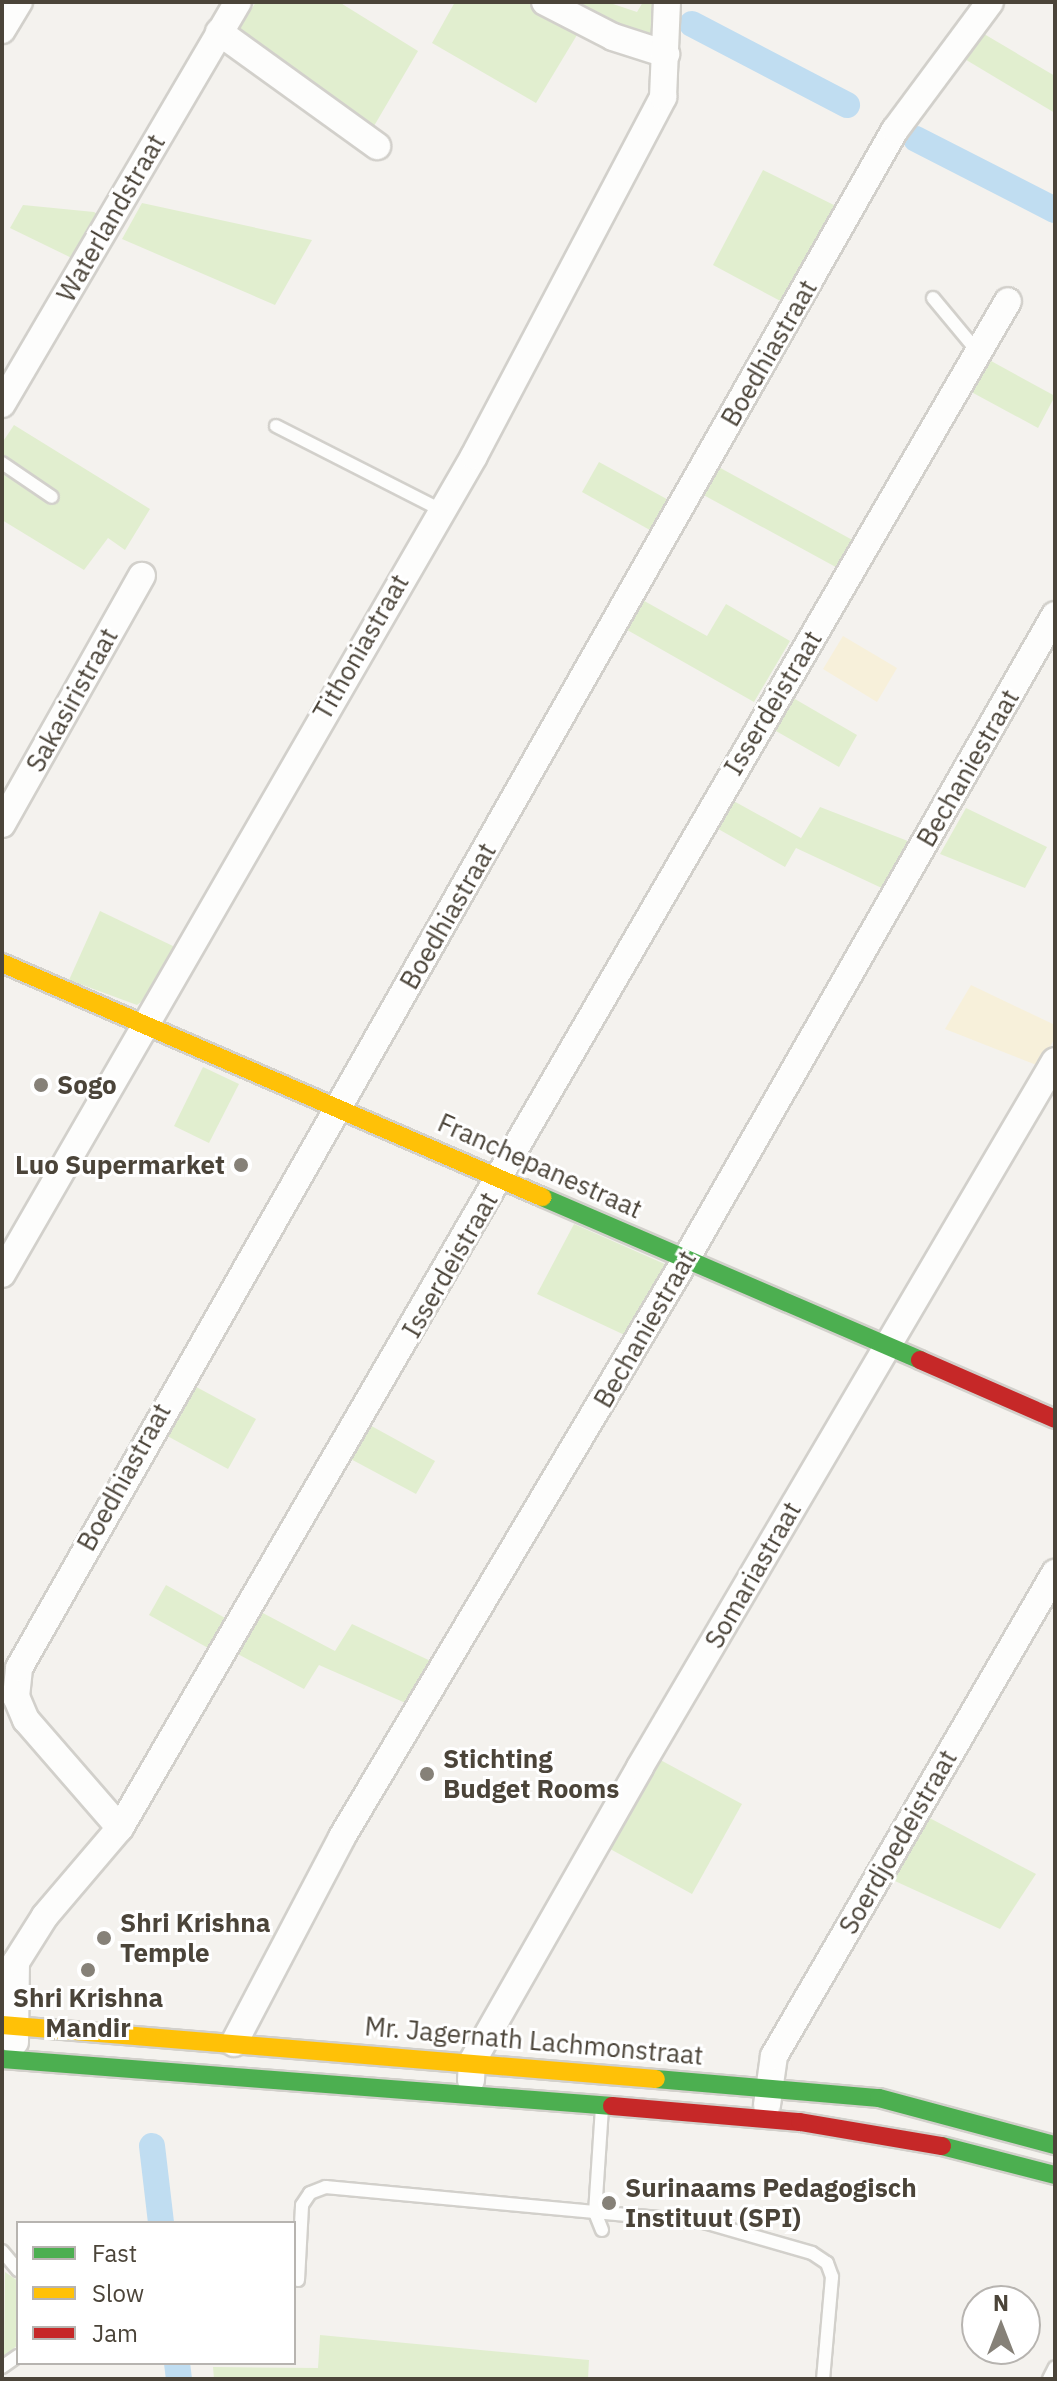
<!DOCTYPE html>
<style>
body{margin:0}
#map{position:relative;width:1057px;height:2381px;overflow:hidden;background:#f4f2ee;font-family:"IBM Plex Sans",sans-serif}
div>[style]{position:absolute}
.green>*{inset:0;background:#e1eecf}
.sand>*{inset:0;background:#f7f0da}
.canal>*{height:26px;margin:-13px;padding:0 13px;transform-origin:13px;border-radius:13px;background:#c0ddf1}
.roads{filter:drop-shadow(2px 0 #d2d0cb) drop-shadow(-2px 0 #d2d0cb) drop-shadow(0 2px #d2d0cb) drop-shadow(0 -2px #d2d0cb)}
.lane>*{height:12px;margin:-6px;padding:0 6px;transform-origin:6px;border-radius:6px;background:#fdfdfc}
.street>*{height:26px;margin:-13px;padding:0 13px;transform-origin:13px;border-radius:13px;background:#fdfdfc}
.fast>*{height:18px;margin:-9px;padding:0 9px;transform-origin:9px;border-radius:9px;background:#4caf50}
.slow>*{height:18px;margin:-9px;padding:0 9px;transform-origin:9px;border-radius:9px;background:#ffc107}
.jam>*{height:18px;margin:-9px;padding:0 9px;transform-origin:9px;border-radius:9px;background:#c62828}
.dots>*{width:22px;height:22px;translate:-50% -50%;box-sizing:border-box;border:4px solid #fff;border-radius:50%}
span{translate:-50% -50%;white-space:nowrap;text-align:center;line-height:1.15;-webkit-text-stroke:6px #fff;paint-order:stroke}
.street-label{font-size:26px;color:#4b4439}
.poi-label{font-size:26px;color:#4b4439;font-weight:700}
.left{translate:0 -50%;text-align:left}
.right{translate:-100% -50%;text-align:right}
.frame{position:absolute;inset:0;border:4px solid #4b4439;pointer-events:none}
.legend{position:absolute;left:16px;top:2221px;width:280px;height:144px;box-sizing:border-box;background:#fff;border:2px solid #b7b4b0;margin:0;padding:10px 14px;list-style:none;font-size:24px;color:#4b4439}
.legend li{display:flex;align-items:center;gap:16px;height:40px}
.legend b{width:40px;border:2px solid #b7b4b0}
.north{position:absolute;left:961px;top:2285px;width:80px;height:80px;box-sizing:border-box;background:#fff;border:2px solid #b7b4b0;border-radius:50%;rotate:0deg;font-size:22px;font-weight:700;line-height:32px;text-align:center;color:#4b4439}
.north::after{content:'';display:block;margin:auto;width:28px;height:36px;background:#868178;clip-path:polygon(50% 0,100% 100%,50% 72%,0 100%)}
</style>
<div id="map">
<div class="green">
<div style="clip-path:polygon(256px 2px,339px 2px,418px 51px,374px 126px,238px 30px)"></div>
<div style="clip-path:polygon(455px 2px,527px 2px,580px 30px,536px 103px,432px 43px)"></div>
<div style="clip-path:polygon(555px 2px,607px 2px,637px 12px,643px 2px,664px 2px,662px 37px,641px 40px)"></div>
<div style="clip-path:polygon(979px 31px,1055px 76px,1055px 113px,963px 58px)"></div>
<div style="clip-path:polygon(763px 170px,840px 208px,788px 305px,713px 265px)"></div>
<div style="clip-path:polygon(142px 203px,312px 240px,275px 305px,122px 239px)"></div>
<div style="clip-path:polygon(23px 205px,94px 212px,107px 220px,82px 263px,10px 228px)"></div>
<div style="clip-path:polygon(982px 356px,1055px 396px,1038px 428px,964px 388px)"></div>
<div style="clip-path:polygon(14px 425px,150px 509px,125px 550px,108px 538px,84px 570px,2px 520px,2px 443px)"></div>
<div style="clip-path:polygon(599px 462px,674px 503px,657px 534px,582px 492px)"></div>
<div style="clip-path:polygon(713px 464px,858px 543px,843px 571px,698px 492px)"></div>
<div style="clip-path:polygon(639px 598px,707px 636px,726px 604px,790px 641px,754px 702px,622px 627px)"></div>
<div style="clip-path:polygon(788px 695px,857px 735px,839px 767px,769px 727px)"></div>
<div style="clip-path:polygon(730px 799px,801px 838px,820px 807px,913px 843px,886px 890px,796px 848px,785px 867px,713px 826px)"></div>
<div style="clip-path:polygon(966px 808px,1047px 847px,1025px 888px,940px 854px)"></div>
<div style="clip-path:polygon(100px 911px,175px 947px,149px 996px,137px 1005px,69px 980px)"></div>
<div style="clip-path:polygon(203px 1067px,239px 1084px,209px 1143px,174px 1126px)"></div>
<div style="clip-path:polygon(574px 1224px,667px 1265px,631px 1338px,537px 1294px)"></div>
<div style="clip-path:polygon(187px 1382px,256px 1419px,228px 1469px,160px 1432px)"></div>
<div style="clip-path:polygon(366px 1423px,435px 1461px,416px 1494px,347px 1457px)"></div>
<div style="clip-path:polygon(166px 1585px,234px 1623px,217px 1653px,149px 1615px)"></div>
<div style="clip-path:polygon(259px 1611px,335px 1651px,352px 1624px,437px 1664px,410px 1705px,319px 1665px,304px 1689px,234px 1652px)"></div>
<div style="clip-path:polygon(653px 1756px,742px 1804px,692px 1894px,603px 1845px)"></div>
<div style="clip-path:polygon(922px 1814px,1036px 1874px,1000px 1929px,884px 1876px)"></div>
<div style="clip-path:polygon(5px 2272px,18px 2281px,18px 2345px,4px 2356px)"></div>
<div style="clip-path:polygon(320px 2335px,589px 2360px,588px 2379px,214px 2379px,213px 2367px,318px 2368px)"></div>
</div>
<div class="sand">
<div style="clip-path:polygon(843px 636px,897px 668px,877px 702px,823px 669px)"></div>
<div style="clip-path:polygon(971px 985px,1055px 1025px,1055px 1038px,1039px 1066px,945px 1029px)"></div>
</div>
<div class="canal">
<div style="left:692px;top:24px;width:175px;rotate:27.6deg"></div>
<div style="left:916px;top:139px;width:156px;rotate:27.1deg"></div>
<div style="left:152px;top:2146px;width:78px;rotate:83.3deg"></div>
<div style="left:177px;top:2363px;width:16px;rotate:83deg"></div>
</div>
<div class="roads">
<div class="lane">
<div style="left:933px;top:298px;width:69px;rotate:50.3deg"></div>
<div style="left:276px;top:426px;width:185px;rotate:27deg"></div>
<div style="left:2px;top:463px;width:60px;rotate:34.2deg"></div>
<div style="left:602px;top:2230px;width:18px;rotate:-112deg"></div>
<div style="left:595px;top:2213px;width:106px;rotate:-86.2deg"></div>
<div style="left:2px;top:2251px;width:25px;rotate:50deg"></div>
<div style="left:298px;top:2280px;width:75px;rotate:-86.9deg"></div>
<div style="left:302px;top:2205px;width:14px;rotate:-56deg"></div>
<div style="left:310px;top:2193px;width:17px;rotate:-21deg"></div>
<div style="left:326px;top:2187px;width:380px;rotate:5.3deg"></div>
<div style="left:704px;top:2222px;width:112px;rotate:16deg"></div>
<div style="left:812px;top:2253px;width:18px;rotate:34deg"></div>
<div style="left:827px;top:2263px;width:15px;rotate:70deg"></div>
<div style="left:832px;top:2277px;width:102px;rotate:95deg"></div>
<div style="left:2px;top:2367px;width:19px;rotate:-35deg"></div>
<div style="left:1049px;top:2379px;width:13px;rotate:-63deg"></div>
</div>
<div class="street">
<div style="left:545px;top:2px;width:76px;rotate:27.2deg"></div>
<div style="left:613px;top:37px;width:56px;rotate:17.8deg"></div>
<div style="left:2px;top:30px;width:33px;rotate:-59deg"></div>
<div style="left:219px;top:32px;width:195px;rotate:35.8deg"></div>
<div style="left:2px;top:404px;width:466px;rotate:-59.6deg"></div>
<div style="left:2px;top:824px;width:285px;rotate:-60.6deg"></div>
<div style="left:2px;top:1274px;width:944px;rotate:-60.01deg"></div>
<div style="left:474px;top:456px;width:406px;rotate:-62.2deg"></div>
<div style="left:663px;top:97px;width:95px;rotate:-87.6deg"></div>
<div style="left:120px;top:1828px;width:143px;rotate:-131deg"></div>
<div style="left:26px;top:1720px;width:25px;rotate:-113deg"></div>
<div style="left:16px;top:1697px;width:29px;rotate:-84deg"></div>
<div style="left:19px;top:1668px;width:1770px;rotate:-60.34deg"></div>
<div style="left:895px;top:130px;width:159px;rotate:-53.4deg"></div>
<div style="left:15px;top:2042px;width:80px;rotate:-89.3deg"></div>
<div style="left:16px;top:1962px;width:54px;rotate:-57.8deg"></div>
<div style="left:45px;top:1916px;width:116px;rotate:-49.6deg"></div>
<div style="left:120px;top:1828px;width:1766px;rotate:-59.82deg"></div>
<div style="left:234px;top:2043px;width:233px;rotate:-62.3deg"></div>
<div style="left:342px;top:1837px;width:673px;rotate:-59.24deg"></div>
<div style="left:686px;top:1259px;width:742px;rotate:-60.19deg"></div>
<div style="left:471px;top:2080px;width:18px;rotate:-87deg"></div>
<div style="left:472px;top:2062px;width:339px;rotate:-60.3deg"></div>
<div style="left:640px;top:1767px;width:819px;rotate:-59.55deg"></div>
<div style="left:767px;top:2105px;width:49px;rotate:-81.9deg"></div>
<div style="left:774px;top:2056px;width:559px;rotate:-59.81deg"></div>
</div>
<div class="fast">
<div style="left:542px;top:1197px;width:412px;rotate:23.3deg"></div>
<div style="left:2px;top:2059px;width:612px;rotate:4.41deg"></div>
<div style="left:656px;top:2079px;width:224px;rotate:4.9deg"></div>
<div style="left:879px;top:2098px;width:182px;rotate:15deg"></div>
<div style="left:942px;top:2146px;width:117px;rotate:14.4deg"></div>
</div>
<div class="slow">
<div style="left:2px;top:963px;width:589px;rotate:23.43deg"></div>
<div style="left:2px;top:2025px;width:656px;rotate:4.72deg"></div>
</div>
<div class="jam">
<div style="left:920px;top:1360px;width:147px;rotate:23.6deg"></div>
<div style="left:612px;top:2106px;width:189px;rotate:4.9deg"></div>
<div style="left:800px;top:2122px;width:144px;rotate:9.6deg"></div>
</div>
</div>
<div class="dots">
<div style="left:41px;top:1085px;background:#868178"></div>
<div style="left:241px;top:1165px;background:#868178"></div>
<div style="left:427px;top:1774px;background:#868178"></div>
<div style="left:104px;top:1938px;background:#868178"></div>
<div style="left:88px;top:1970px;background:#868178"></div>
<div style="left:609px;top:2203px;background:#868178"></div>
</div>
<div class="street-label">
<span style="left:111px;top:218px;rotate:-60deg">Waterlandstraat</span>
<span style="left:769px;top:353px;rotate:-60deg">Boedhiastraat</span>
<span style="left:361px;top:647px;rotate:-60deg">Tithoniastraat</span>
<span style="left:72px;top:700px;rotate:-61deg">Sakasiristraat</span>
<span style="left:773px;top:703px;rotate:-59deg">Isserdeistraat</span>
<span style="left:968px;top:768px;rotate:-60deg">Bechaniestraat</span>
<span style="left:448px;top:916px;rotate:-60deg">Boedhiastraat</span>
<span style="left:540px;top:1166px;rotate:24deg">Franchepanestraat</span>
<span style="left:450px;top:1265px;rotate:-60deg">Isserdeistraat</span>
<span style="left:645px;top:1329px;rotate:-60deg">Bechaniestraat</span>
<span style="left:124px;top:1477px;rotate:-61deg">Boedhiastraat</span>
<span style="left:753px;top:1575px;rotate:-60deg">Somariastraat</span>
<span style="left:898px;top:1842px;rotate:-60deg">Soerdjoedeistraat</span>
<span style="left:534px;top:2041px;rotate:5deg">Mr. Jagernath Lachmonstraat</span>
</div>
<div class="poi-label">
<span class="left" style="left:57px;top:1085px">Sogo</span>
<span class="right" style="left:225px;top:1165px">Luo Supermarket</span>
<span class="left" style="left:443px;top:1774px">Stichting<br>Budget Rooms</span>
<span class="left" style="left:120px;top:1938px">Shri Krishna<br>Temple</span>
<span style="left:88px;top:2013px">Shri Krishna<br>Mandir</span>
<span class="left" style="left:625px;top:2203px">Surinaams Pedagogisch<br>Instituut (SPI)</span>
</div>
<div class="frame"></div>
<ul class="legend">
<li><b style="height:10px;background:#4caf50"></b>Fast</li>
<li><b style="height:10px;background:#ffc107"></b>Slow</li>
<li><b style="height:10px;background:#c62828"></b>Jam</li>
</ul>
<div class="north">N</div>
</div>
